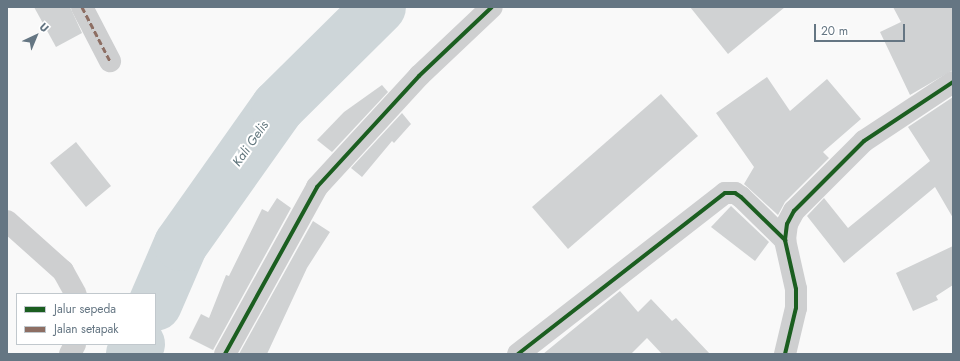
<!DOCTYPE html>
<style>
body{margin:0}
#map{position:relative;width:960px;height:361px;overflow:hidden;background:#f9f9f9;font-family:Jost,sans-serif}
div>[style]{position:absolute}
.river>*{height:54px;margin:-27px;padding:0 27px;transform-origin:27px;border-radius:27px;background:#ced6d9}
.building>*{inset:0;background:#d0d2d3}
.minor>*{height:22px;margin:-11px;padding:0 11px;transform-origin:11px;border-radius:11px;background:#cecfd0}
.quiet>*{height:3px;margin-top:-1.5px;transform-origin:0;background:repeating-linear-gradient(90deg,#8d6e63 0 6px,transparent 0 9px)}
.cycleway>*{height:4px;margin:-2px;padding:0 2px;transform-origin:2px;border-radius:2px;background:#1b5e20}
span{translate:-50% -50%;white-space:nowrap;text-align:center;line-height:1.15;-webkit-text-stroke:4px #fff;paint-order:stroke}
.water-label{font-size:13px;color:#60757c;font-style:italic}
.frame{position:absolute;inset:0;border:8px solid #657683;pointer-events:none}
.legend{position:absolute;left:16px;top:293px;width:140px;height:52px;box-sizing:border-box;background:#fff;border:1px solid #c1c8cd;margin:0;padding:5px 7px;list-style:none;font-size:12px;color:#657683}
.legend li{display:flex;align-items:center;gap:8px;height:20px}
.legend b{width:20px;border:1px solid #c1c8cd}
.north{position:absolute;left:16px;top:16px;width:40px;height:40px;-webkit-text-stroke:3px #fff;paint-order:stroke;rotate:44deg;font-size:11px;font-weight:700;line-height:16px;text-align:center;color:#657683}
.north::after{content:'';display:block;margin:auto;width:14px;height:18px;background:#657683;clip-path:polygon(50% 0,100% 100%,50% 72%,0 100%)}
.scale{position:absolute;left:814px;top:24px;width:91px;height:18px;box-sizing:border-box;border:2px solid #657683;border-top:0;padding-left:5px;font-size:12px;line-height:14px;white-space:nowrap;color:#657683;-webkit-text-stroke:3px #fff;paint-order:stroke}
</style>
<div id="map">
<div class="river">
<div style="left:155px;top:304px;width:65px;rotate:-66.6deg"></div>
<div style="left:181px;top:244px;width:168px;rotate:-54.7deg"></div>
<div style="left:278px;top:107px;width:142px;rotate:-44.7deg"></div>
<div style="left:133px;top:354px;width:11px;rotate:-63deg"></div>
</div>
<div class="building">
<div style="clip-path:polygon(34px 7px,70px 7px,82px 33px,56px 47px)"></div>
<div style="clip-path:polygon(690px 7px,785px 7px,728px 54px)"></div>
<div style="clip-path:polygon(893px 7px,953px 7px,953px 70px,910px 95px,880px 32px,901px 22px)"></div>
<div style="clip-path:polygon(767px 77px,790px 111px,827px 79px,861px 119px,823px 152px,829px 158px,785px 202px,778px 215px,744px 184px,754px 167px,716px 113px)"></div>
<div style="clip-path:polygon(382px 85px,388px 92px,332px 152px,317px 140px,344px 112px)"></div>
<div style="clip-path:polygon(661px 94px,698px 136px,568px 249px,532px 207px)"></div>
<div style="clip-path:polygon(953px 97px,953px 218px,935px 187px,844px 263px,807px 216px,824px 198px,848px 228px,930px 161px,908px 127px)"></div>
<div style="clip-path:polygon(402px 113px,411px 124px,394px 143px,392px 141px,362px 177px,351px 168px)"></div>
<div style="clip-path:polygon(76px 142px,111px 186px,86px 207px,50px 163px)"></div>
<div style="clip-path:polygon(277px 198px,291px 208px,213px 350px,189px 338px,201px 314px,209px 318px,226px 275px,229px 276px,262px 209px,268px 212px)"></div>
<div style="clip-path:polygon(731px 206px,769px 242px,755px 261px,711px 227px)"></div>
<div style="clip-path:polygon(313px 221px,330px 232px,307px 268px,267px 354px,239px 354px)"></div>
<div style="clip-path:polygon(953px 246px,953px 285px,936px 296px,938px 300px,913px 311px,896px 273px)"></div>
<div style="clip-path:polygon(620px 291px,638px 312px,651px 299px,672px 321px,676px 318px,710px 354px,662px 354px,647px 338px,631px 354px,543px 354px)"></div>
</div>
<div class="minor">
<div style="left:82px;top:7px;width:61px;rotate:62.6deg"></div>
<div style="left:7px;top:221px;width:75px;rotate:41.8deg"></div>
<div style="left:63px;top:271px;width:26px;rotate:61deg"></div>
<div style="left:70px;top:354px;width:11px;rotate:-63deg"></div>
<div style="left:225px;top:354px;width:191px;rotate:-61.1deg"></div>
<div style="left:317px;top:187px;width:151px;rotate:-47.4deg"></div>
<div style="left:419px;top:76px;width:100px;rotate:-43.4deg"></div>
<div style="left:518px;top:354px;width:262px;rotate:-37.9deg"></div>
<div style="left:725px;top:193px;width:10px"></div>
<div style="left:735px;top:193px;width:7px;rotate:34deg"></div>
<div style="left:741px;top:197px;width:62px;rotate:44.3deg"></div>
<div style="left:785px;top:354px;width:47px;rotate:-76.6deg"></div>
<div style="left:796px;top:308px;width:19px;rotate:-90deg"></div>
<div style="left:796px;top:289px;width:50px;rotate:-102.7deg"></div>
<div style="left:785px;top:240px;width:16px;rotate:-83deg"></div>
<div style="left:787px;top:224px;width:15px;rotate:-62deg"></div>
<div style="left:794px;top:211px;width:99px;rotate:-45deg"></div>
<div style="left:864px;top:141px;width:107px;rotate:-33.5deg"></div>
</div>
<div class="quiet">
<div style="left:82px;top:7px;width:61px;rotate:62.6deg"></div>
</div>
<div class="cycleway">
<div style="left:225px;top:354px;width:191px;rotate:-61.1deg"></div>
<div style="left:317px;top:187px;width:151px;rotate:-47.4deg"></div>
<div style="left:419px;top:76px;width:100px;rotate:-43.4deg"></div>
<div style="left:518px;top:354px;width:262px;rotate:-37.9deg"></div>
<div style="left:725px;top:193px;width:10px"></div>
<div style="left:735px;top:193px;width:7px;rotate:34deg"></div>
<div style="left:741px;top:197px;width:62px;rotate:44.3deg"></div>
<div style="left:785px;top:354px;width:47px;rotate:-76.6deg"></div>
<div style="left:796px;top:308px;width:19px;rotate:-90deg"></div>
<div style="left:796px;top:289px;width:50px;rotate:-102.7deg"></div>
<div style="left:785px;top:240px;width:16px;rotate:-83deg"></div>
<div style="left:787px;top:224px;width:15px;rotate:-62deg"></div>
<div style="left:794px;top:211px;width:99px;rotate:-45deg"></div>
<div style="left:864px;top:141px;width:107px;rotate:-33.5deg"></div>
</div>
<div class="water-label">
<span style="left:251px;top:144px;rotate:-55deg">Kali Gelis</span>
</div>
<div class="frame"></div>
<ul class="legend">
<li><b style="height:5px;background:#1b5e20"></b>Jalur sepeda</li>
<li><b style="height:5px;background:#8d6e63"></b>Jalan setapak</li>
</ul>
<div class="north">U</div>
<div class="scale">20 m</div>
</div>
